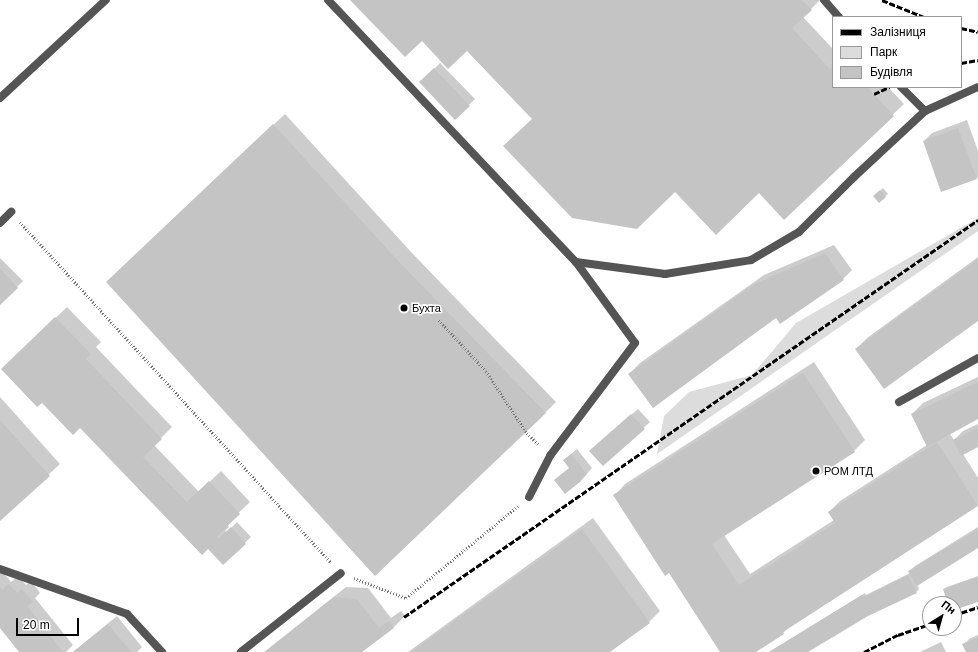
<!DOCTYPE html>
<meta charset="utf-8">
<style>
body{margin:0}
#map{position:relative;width:978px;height:652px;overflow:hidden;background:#fff;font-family:Arial,sans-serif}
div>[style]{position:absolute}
.green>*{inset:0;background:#dcdcdc}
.shadow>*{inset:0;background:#0003}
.building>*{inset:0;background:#c4c4c4}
.path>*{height:2.5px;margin-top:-1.25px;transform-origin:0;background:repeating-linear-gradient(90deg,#777 0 1px,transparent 0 3px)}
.service>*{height:8px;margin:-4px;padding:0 4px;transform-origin:4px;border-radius:4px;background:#555}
.rail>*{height:3px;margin-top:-1.5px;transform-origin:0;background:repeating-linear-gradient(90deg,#000 0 6px,transparent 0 8px)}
.dots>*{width:11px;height:11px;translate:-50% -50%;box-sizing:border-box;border:2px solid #fff;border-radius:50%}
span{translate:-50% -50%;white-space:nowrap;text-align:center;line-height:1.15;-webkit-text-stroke:3px #fff;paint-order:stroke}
.poi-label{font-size:11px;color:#000}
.left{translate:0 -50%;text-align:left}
.legend{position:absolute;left:832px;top:16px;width:130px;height:72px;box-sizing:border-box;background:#fff;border:1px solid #999;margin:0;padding:5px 7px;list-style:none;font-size:12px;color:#000}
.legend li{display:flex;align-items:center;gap:8px;height:20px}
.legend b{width:20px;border:1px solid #999}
.north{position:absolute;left:922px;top:596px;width:40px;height:40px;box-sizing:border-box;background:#fff;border:1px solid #999;border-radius:50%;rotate:37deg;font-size:11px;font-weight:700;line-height:16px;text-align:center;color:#000}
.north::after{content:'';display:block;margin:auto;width:14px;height:18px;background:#000;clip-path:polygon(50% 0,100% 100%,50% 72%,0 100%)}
.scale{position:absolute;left:16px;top:618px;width:63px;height:18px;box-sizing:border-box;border:2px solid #000;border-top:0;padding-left:5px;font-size:12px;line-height:14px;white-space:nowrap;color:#000;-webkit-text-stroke:3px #fff;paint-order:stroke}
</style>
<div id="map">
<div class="green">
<div style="clip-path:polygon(978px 218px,978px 231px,657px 454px,664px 416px,689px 392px,752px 375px,796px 323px)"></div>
</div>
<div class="shadow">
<div style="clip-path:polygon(352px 0,820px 0,803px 17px,833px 49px,833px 87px,888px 87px,904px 104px,784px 218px,759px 192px,675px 191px,533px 119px,467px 49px,422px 40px)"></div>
<div style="clip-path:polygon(440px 63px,475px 99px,455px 118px,421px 82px)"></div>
<div style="clip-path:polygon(285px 114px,412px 253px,556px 402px,545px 413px,119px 271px)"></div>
<div style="clip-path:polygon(967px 120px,978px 151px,978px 177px,976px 179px,924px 141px,932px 133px)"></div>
<div style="clip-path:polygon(883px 188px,888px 194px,879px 202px,874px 196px)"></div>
<div style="clip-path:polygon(834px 245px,852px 270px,843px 279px,776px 317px,629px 374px,640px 363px,764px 275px)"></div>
<div style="clip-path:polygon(978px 257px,978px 320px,856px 349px,867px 338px)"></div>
<div style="clip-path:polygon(0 258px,23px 281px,0 304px)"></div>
<div style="clip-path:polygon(67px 307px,101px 342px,96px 347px,172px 427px,154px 445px,199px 492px,221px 471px,250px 502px,227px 524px,229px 527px,225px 531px,227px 532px,237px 522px,251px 537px,223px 563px,13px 358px)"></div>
<div style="clip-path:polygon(814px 362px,865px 440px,854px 451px,724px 535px,750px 574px,834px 520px,829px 512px,840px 501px,927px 445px,912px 414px,923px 403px,978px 377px,978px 417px,950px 434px,954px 440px,963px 431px,978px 424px,978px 446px,963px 454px,978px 478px,978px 505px,791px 625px,783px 633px,754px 652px,722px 652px,669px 571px,614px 496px,625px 484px)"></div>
<div style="clip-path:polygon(0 397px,60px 464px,0 520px)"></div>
<div style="clip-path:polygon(638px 409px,650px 422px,603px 465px,596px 445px)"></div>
<div style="clip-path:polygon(577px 449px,592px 468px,581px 481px,565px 493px,570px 468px,564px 460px)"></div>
<div style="clip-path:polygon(593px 518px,660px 611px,649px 622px,608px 652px,408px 652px)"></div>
<div style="clip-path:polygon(978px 527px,978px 547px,917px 585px,919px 589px,916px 592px,868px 615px,807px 652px,769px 652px,865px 593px,866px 595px,910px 573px,910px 571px,915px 566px)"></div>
<div style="clip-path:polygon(2px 571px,11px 582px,18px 576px,26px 585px,31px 581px,40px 593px,35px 598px,73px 645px,66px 652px,20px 652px,0 627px,0 573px)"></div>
<div style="clip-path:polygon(978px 576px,978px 601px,954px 609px,954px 604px,949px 604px,944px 589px,947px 587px)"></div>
<div style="clip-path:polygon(346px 587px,368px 588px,391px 618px,401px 611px,405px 616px,394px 627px,361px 652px,264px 652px)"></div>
<div style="clip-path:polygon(117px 616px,142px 647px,137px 652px,73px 652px)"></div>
<div style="clip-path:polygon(978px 635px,978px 652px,967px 652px,964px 645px,969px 639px)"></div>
<div style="clip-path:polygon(941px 642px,946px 652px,920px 652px)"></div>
</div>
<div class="building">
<div style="clip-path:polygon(350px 0,802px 0,812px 10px,792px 28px,830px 69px,833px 66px,833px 87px,867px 87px,894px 116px,784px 220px,759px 193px,716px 235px,675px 192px,637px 229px,572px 218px,503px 146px,532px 119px,467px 51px,448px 69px,422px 41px,405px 57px)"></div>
<div style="clip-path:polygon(434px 68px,470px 106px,455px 120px,419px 82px)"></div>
<div style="clip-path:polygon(273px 124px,401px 264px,546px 413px,375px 576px,106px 282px)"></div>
<div style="clip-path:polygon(958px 128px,977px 179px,941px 192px,923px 141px)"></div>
<div style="clip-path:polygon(880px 190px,886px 197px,879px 203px,873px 196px)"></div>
<div style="clip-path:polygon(825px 253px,844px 280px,780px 324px,776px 318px,653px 408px,628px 374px,753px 285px)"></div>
<div style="clip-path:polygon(978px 259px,978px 321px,884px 389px,855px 349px)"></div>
<div style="clip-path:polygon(0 269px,18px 288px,0 305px)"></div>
<div style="clip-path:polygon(55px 317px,91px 354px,86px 359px,162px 439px,143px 457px,187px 502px,209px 481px,240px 514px,217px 536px,219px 538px,231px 527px,246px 544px,223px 565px,208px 549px,202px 555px,80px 428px,73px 435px,42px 403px,37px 407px,1px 369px)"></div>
<div style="clip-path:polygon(803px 373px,855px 452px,712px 544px,739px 585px,835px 523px,828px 512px,937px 442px,978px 506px,783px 632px,784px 634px,756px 652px,720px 652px,669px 573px,665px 576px,613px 495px)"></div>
<div style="clip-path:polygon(978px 382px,978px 419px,927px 447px,911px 414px)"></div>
<div style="clip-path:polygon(631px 414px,645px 429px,603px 466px,589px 451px)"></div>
<div style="clip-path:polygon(0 420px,50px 476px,0 521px)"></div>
<div style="clip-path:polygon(978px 428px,978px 447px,961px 456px,953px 440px)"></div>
<div style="clip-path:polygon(571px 454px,587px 474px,580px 480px,581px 481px,565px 494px,554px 480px,569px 468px,563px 460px)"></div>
<div style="clip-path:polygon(582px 529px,650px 623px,610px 652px,411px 652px)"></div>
<div style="clip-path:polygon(978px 529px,978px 548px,917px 586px,908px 571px)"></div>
<div style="clip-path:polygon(908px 575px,917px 593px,868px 616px,808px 652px,769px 652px,862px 595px,864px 597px)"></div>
<div style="clip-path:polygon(978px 577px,978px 602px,954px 610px,954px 604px,948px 604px,943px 589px)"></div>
<div style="clip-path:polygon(9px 584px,17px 593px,22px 589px,33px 602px,27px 606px,63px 652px,19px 652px,0 628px,0 587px,2px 590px)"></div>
<div style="clip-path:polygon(334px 597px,357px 599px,379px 628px,389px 621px,394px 628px,362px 652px,265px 652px)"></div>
<div style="clip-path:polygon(108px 624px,131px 652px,73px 652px)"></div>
<div style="clip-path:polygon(978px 637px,978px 652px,966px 652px,962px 644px)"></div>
</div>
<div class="path">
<div style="left:20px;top:222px;width:461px;rotate:47.6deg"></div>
<div style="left:439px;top:320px;width:69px;rotate:47.3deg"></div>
<div style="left:486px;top:371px;width:74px;rotate:56.5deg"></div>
<div style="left:527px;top:433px;width:18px;rotate:45deg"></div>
<div style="left:354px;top:578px;width:56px;rotate:21deg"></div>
<div style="left:406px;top:598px;width:145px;rotate:-39.4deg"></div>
</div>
<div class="service">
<div style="left:328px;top:0;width:361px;rotate:46.6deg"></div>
<div style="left:576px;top:262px;width:100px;rotate:53.9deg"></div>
<div style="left:635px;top:343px;width:141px;rotate:127deg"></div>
<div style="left:550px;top:456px;width:46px;rotate:117.1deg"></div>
<div style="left:824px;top:0;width:23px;rotate:49deg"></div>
<div style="left:901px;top:87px;width:34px;rotate:45deg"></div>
<div style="left:0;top:98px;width:144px;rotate:-42.8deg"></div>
<div style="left:0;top:223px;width:16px;rotate:-45deg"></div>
<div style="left:576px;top:262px;width:90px;rotate:7.7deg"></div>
<div style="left:665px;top:274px;width:87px;rotate:-9.2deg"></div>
<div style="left:751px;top:260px;width:56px;rotate:-30.3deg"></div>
<div style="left:799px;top:232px;width:78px;rotate:-45deg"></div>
<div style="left:854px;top:177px;width:97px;rotate:-42.9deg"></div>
<div style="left:925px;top:111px;width:58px;rotate:-24.4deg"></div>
<div style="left:899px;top:402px;width:90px;rotate:-29.1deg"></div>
<div style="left:0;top:569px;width:135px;rotate:19.5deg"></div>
<div style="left:127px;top:614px;width:52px;rotate:47.4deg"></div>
<div style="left:241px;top:652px;width:127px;rotate:-38.3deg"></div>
</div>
<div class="rail">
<div style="left:882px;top:0;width:45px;rotate:22deg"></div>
<div style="left:961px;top:28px;width:17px;rotate:13deg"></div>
<div style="left:961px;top:63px;width:17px;rotate:-10deg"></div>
<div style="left:874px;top:94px;width:17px;rotate:-25deg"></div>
<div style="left:954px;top:615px;width:25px;rotate:-18deg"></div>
<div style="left:404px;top:617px;width:698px;rotate:-34.67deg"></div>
<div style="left:864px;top:652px;width:38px;rotate:-27deg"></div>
<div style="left:898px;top:635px;width:34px;rotate:-19deg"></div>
</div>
<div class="dots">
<div style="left:404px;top:308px;background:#000"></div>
<div style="left:816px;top:471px;background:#000"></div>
</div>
<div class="poi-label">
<span class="left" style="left:412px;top:308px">Бухта</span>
<span class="left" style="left:824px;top:471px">РОМ ЛТД</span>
</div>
<ul class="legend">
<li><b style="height:5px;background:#000"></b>Залізниця</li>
<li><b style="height:11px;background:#dcdcdc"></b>Парк</li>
<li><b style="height:11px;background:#c4c4c4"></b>Будівля</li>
</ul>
<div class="north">Пн</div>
<div class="scale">20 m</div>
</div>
